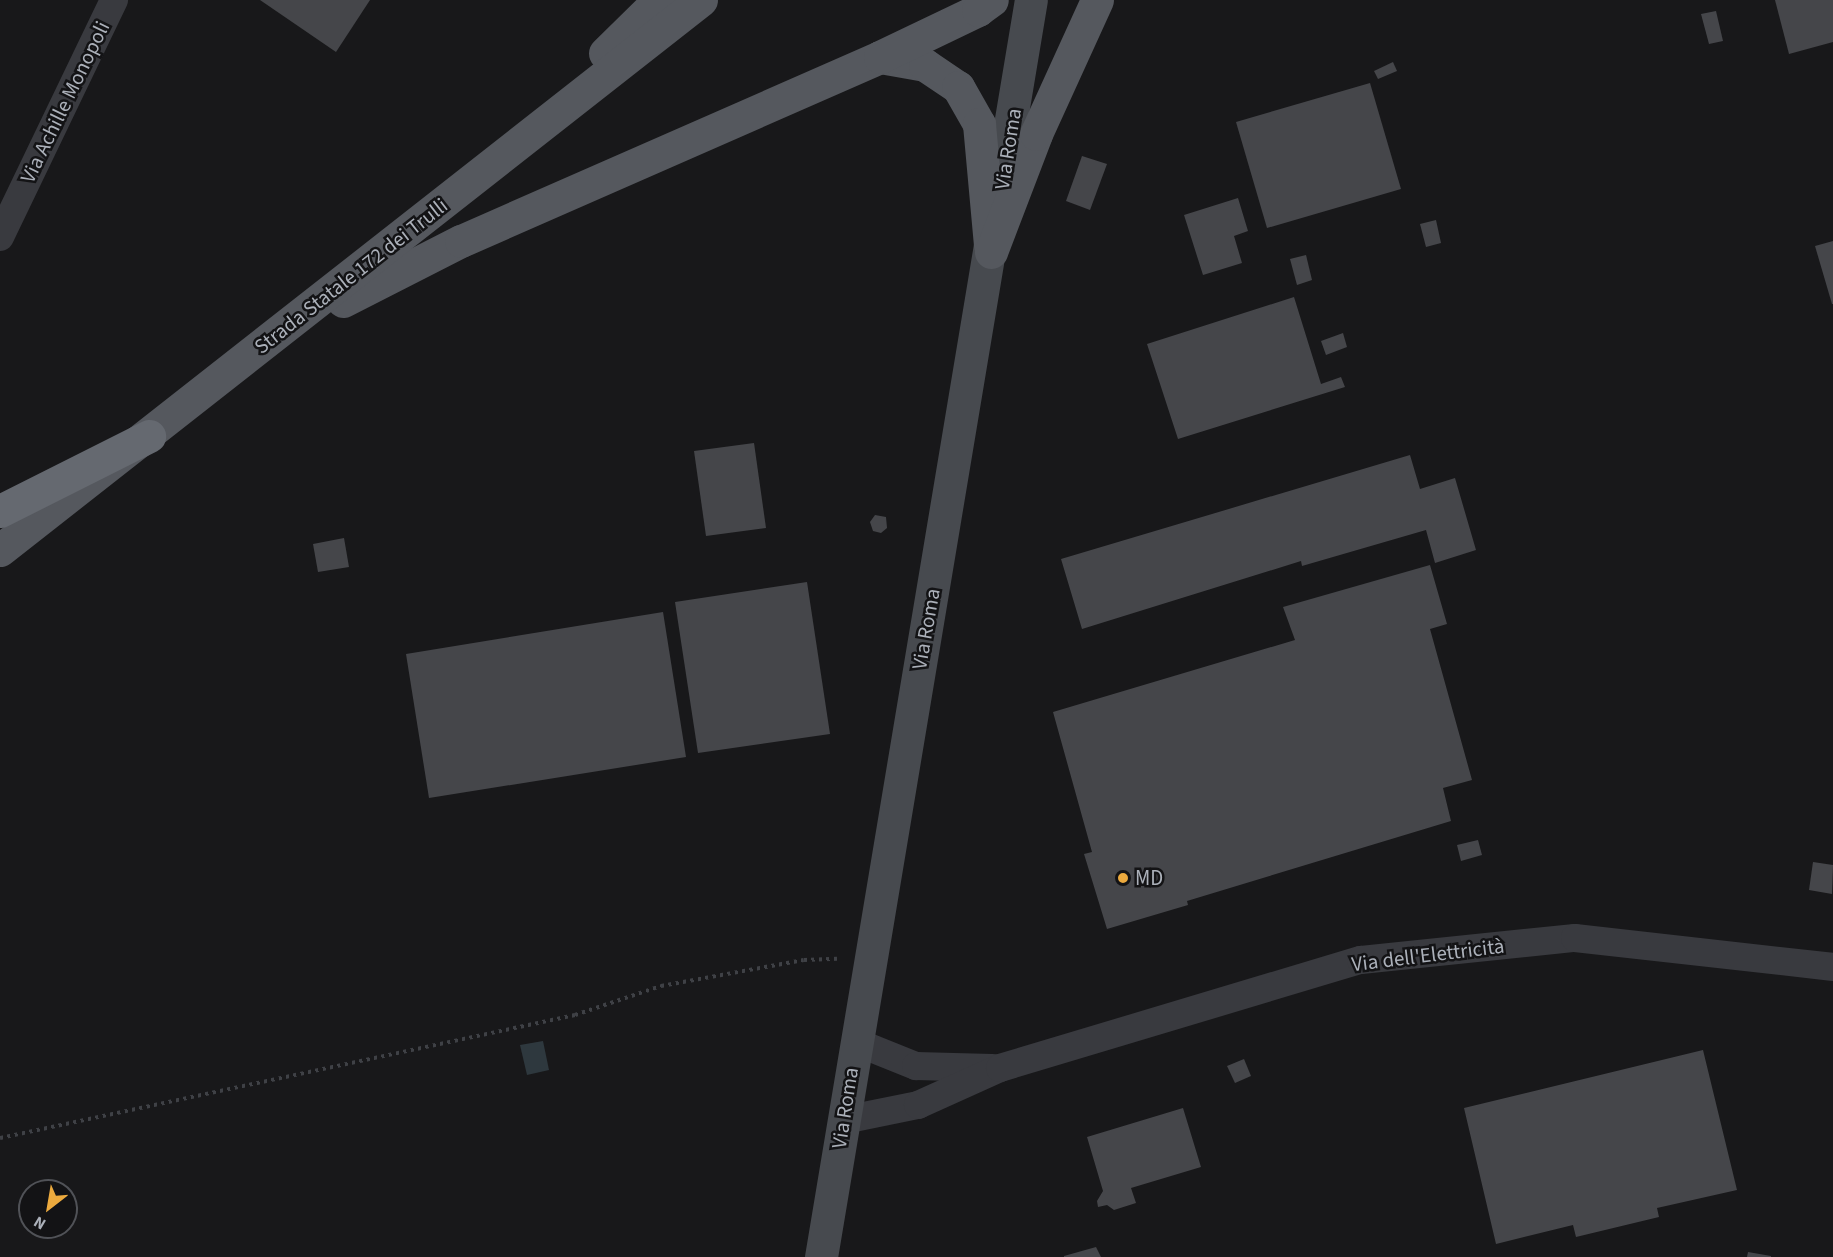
<!DOCTYPE html>
<meta charset="utf-8">
<style>
body{margin:0}
#map{position:relative;width:1833px;height:1257px;overflow:hidden;background:#18181a;font-family:"Source Sans 3",sans-serif}
div>[style]{position:absolute}
.water>*{inset:0;background:#2e383e}
.building>*{inset:0;background:#45464a}
.path>*{height:4px;margin-top:-2px;transform-origin:0;background:repeating-linear-gradient(90deg,#3f4146 0 3px,transparent 0 7.5px)}
.street>*{height:28px;margin:-14px;padding:0 14px;transform-origin:14px;border-radius:14px;background:#393a3f}
.secondary>*{height:33px;margin:-16.5px;padding:0 16.5px;transform-origin:16.5px;border-radius:16.5px;background:#474a4f}
.primary>*{height:33px;margin:-16.5px;padding:0 16.5px;transform-origin:16.5px;border-radius:16.5px;background:#55585e}
.highway>*{height:33px;margin:-16.5px;padding:0 16.5px;transform-origin:16.5px;border-radius:16.5px;background:#656970}
.dots>*{width:16px;height:16px;translate:-50% -50%;box-sizing:border-box;border:3px solid #131315;border-radius:50%}
span{translate:-50% -50%;white-space:nowrap;text-align:center;line-height:1.15;-webkit-text-stroke:5px #131315;paint-order:stroke}
.street-label{font-size:21px;color:#abb0b9}
.poi-label{font-size:21px;color:#abb0b9}
.left{translate:0 -50%;text-align:left}
.north{position:absolute;left:18px;top:1179px;width:60px;height:60px;box-sizing:border-box;background:#131315;border:2px solid #505257;border-radius:50%;rotate:211deg;font-size:16px;font-weight:700;line-height:24px;text-align:center;color:#abb0b9}
.north::after{content:'';display:block;margin:auto;width:21px;height:27px;background:#ecaa3e;clip-path:polygon(50% 0,100% 100%,50% 72%,0 100%)}
</style>
<div id="map">
<div class="water">
<div style="clip-path:polygon(543px 1041px,549px 1070px,527px 1075px,520px 1045px)"></div>
</div>
<div class="building">
<div style="clip-path:polygon(260px 0,370px 0,336px 52px)"></div>
<div style="clip-path:polygon(1775px 0,1833px 0,1833px 42px,1789px 54px)"></div>
<div style="clip-path:polygon(1716px 11px,1723px 41px,1709px 44px,1701px 14px)"></div>
<div style="clip-path:polygon(1393px 62px,1397px 71px,1378px 79px,1374px 71px)"></div>
<div style="clip-path:polygon(1370px 83px,1401px 189px,1267px 228px,1236px 122px)"></div>
<div style="clip-path:polygon(1082px 156px,1107px 164px,1090px 210px,1066px 201px)"></div>
<div style="clip-path:polygon(1238px 198px,1248px 231px,1234px 236px,1242px 263px,1203px 275px,1184px 215px)"></div>
<div style="clip-path:polygon(1436px 220px,1441px 243px,1426px 247px,1420px 224px)"></div>
<div style="clip-path:polygon(1833px 241px,1833px 304px,1832px 304px,1815px 246px)"></div>
<div style="clip-path:polygon(1306px 255px,1312px 280px,1297px 285px,1290px 259px)"></div>
<div style="clip-path:polygon(1294px 297px,1321px 384px,1341px 377px,1345px 387px,1178px 439px,1147px 344px)"></div>
<div style="clip-path:polygon(1343px 333px,1347px 347px,1326px 355px,1321px 341px)"></div>
<div style="clip-path:polygon(754px 443px,766px 528px,706px 536px,694px 451px)"></div>
<div style="clip-path:polygon(1410px 455px,1420px 489px,1455px 478px,1476px 550px,1435px 563px,1426px 530px,1302px 566px,1301px 561px,1082px 629px,1061px 559px)"></div>
<div style="clip-path:polygon(875px 515px,886px 517px,887px 528px,881px 533px,873px 531px,870px 522px)"></div>
<div style="clip-path:polygon(344px 538px,349px 567px,318px 572px,313px 544px)"></div>
<div style="clip-path:polygon(1430px 565px,1447px 624px,1430px 629px,1472px 780px,1443px 788px,1451px 821px,1187px 901px,1188px 905px,1107px 929px,1084px 854px,1092px 852px,1053px 712px,1295px 640px,1283px 607px)"></div>
<div style="clip-path:polygon(807px 582px,830px 734px,698px 753px,675px 602px)"></div>
<div style="clip-path:polygon(663px 612px,686px 757px,429px 798px,406px 654px)"></div>
<div style="clip-path:polygon(1478px 840px,1482px 855px,1461px 861px,1457px 845px)"></div>
<div style="clip-path:polygon(1813px 862px,1833px 865px,1832px 894px,1809px 890px)"></div>
<div style="clip-path:polygon(1703px 1050px,1737px 1190px,1657px 1208px,1659px 1217px,1576px 1237px,1573px 1225px,1496px 1244px,1464px 1108px)"></div>
<div style="clip-path:polygon(1244px 1059px,1251px 1076px,1235px 1083px,1227px 1066px)"></div>
<div style="clip-path:polygon(1183px 1108px,1201px 1167px,1131px 1188px,1136px 1203px,1114px 1210px,1107px 1205px,1098px 1207px,1097px 1201px,1103px 1191px,1087px 1137px)"></div>
<div style="clip-path:polygon(1096px 1247px,1101px 1257px,1064px 1257px,1064px 1256px)"></div>
<div style="clip-path:polygon(1748px 1252px,1771px 1256px,1771px 1257px,1747px 1257px)"></div>
</div>
<div class="path">
<div style="left:0;top:1138px;width:588px;rotate:-12.07deg"></div>
<div style="left:575px;top:1015px;width:91px;rotate:-18.6deg"></div>
<div style="left:661px;top:986px;width:145px;rotate:-10.3deg"></div>
<div style="left:804px;top:960px;width:33px;rotate:-2deg"></div>
</div>
<div class="street">
<div style="left:0;top:237px;width:263px;rotate:-64.3deg"></div>
<div style="left:856px;top:1042px;width:65px;rotate:21.8deg"></div>
<div style="left:916px;top:1066px;width:76px;rotate:1.5deg"></div>
<div style="left:844px;top:1120px;width:76px;rotate:-11.5deg"></div>
<div style="left:918px;top:1105px;width:90px;rotate:-24.3deg"></div>
<div style="left:1000px;top:1068px;width:377px;rotate:-16.7deg"></div>
<div style="left:1361px;top:960px;width:215px;rotate:-5.9deg"></div>
<div style="left:1575px;top:938px;width:260px;rotate:6.4deg"></div>
</div>
<div class="secondary">
<div style="left:821px;top:1257px;width:1274px;rotate:-80.52deg"></div>
</div>
<div class="primary">
<div style="left:605px;top:53px;width:76px;rotate:-44.5deg"></div>
<div style="left:880px;top:57px;width:46px;rotate:10.1deg"></div>
<div style="left:925px;top:65px;width:40px;rotate:34deg"></div>
<div style="left:958px;top:87px;width:43px;rotate:60.4deg"></div>
<div style="left:979px;top:124px;width:121px;rotate:84.8deg"></div>
<div style="left:991px;top:252px;width:126px;rotate:-69.1deg"></div>
<div style="left:1036px;top:134px;width:147px;rotate:-65.5deg"></div>
<div style="left:343px;top:301px;width:132px;rotate:-27deg"></div>
<div style="left:461px;top:241px;width:458px;rotate:-23.7deg"></div>
<div style="left:880px;top:57px;width:109px;rotate:-25.6deg"></div>
<div style="left:978px;top:10px;width:17px;rotate:-36deg"></div>
<div style="left:0;top:550px;width:891px;rotate:-38.12deg"></div>
</div>
<div class="highway">
<div style="left:0;top:511px;width:167px;rotate:-26.7deg"></div>
</div>
<div class="dots">
<div style="left:1123px;top:878px;background:#ecaa3e"></div>
</div>
<div class="street-label">
<span style="left:65px;top:102px;rotate:-64deg">Via Achille Monopoli</span>
<span style="left:1008px;top:149px;rotate:-81deg">Via Roma</span>
<span style="left:351px;top:276px;rotate:-38deg">Strada Statale 172 dei Trulli</span>
<span style="left:926px;top:629px;rotate:-80deg">Via Roma</span>
<span style="left:1428px;top:955px;rotate:-7deg">Via dell'Elettricità</span>
<span style="left:845px;top:1108px;rotate:-81deg">Via Roma</span>
</div>
<div class="poi-label">
<span class="left" style="left:1135px;top:878px">MD</span>
</div>
<div class="north">N</div>
</div>
